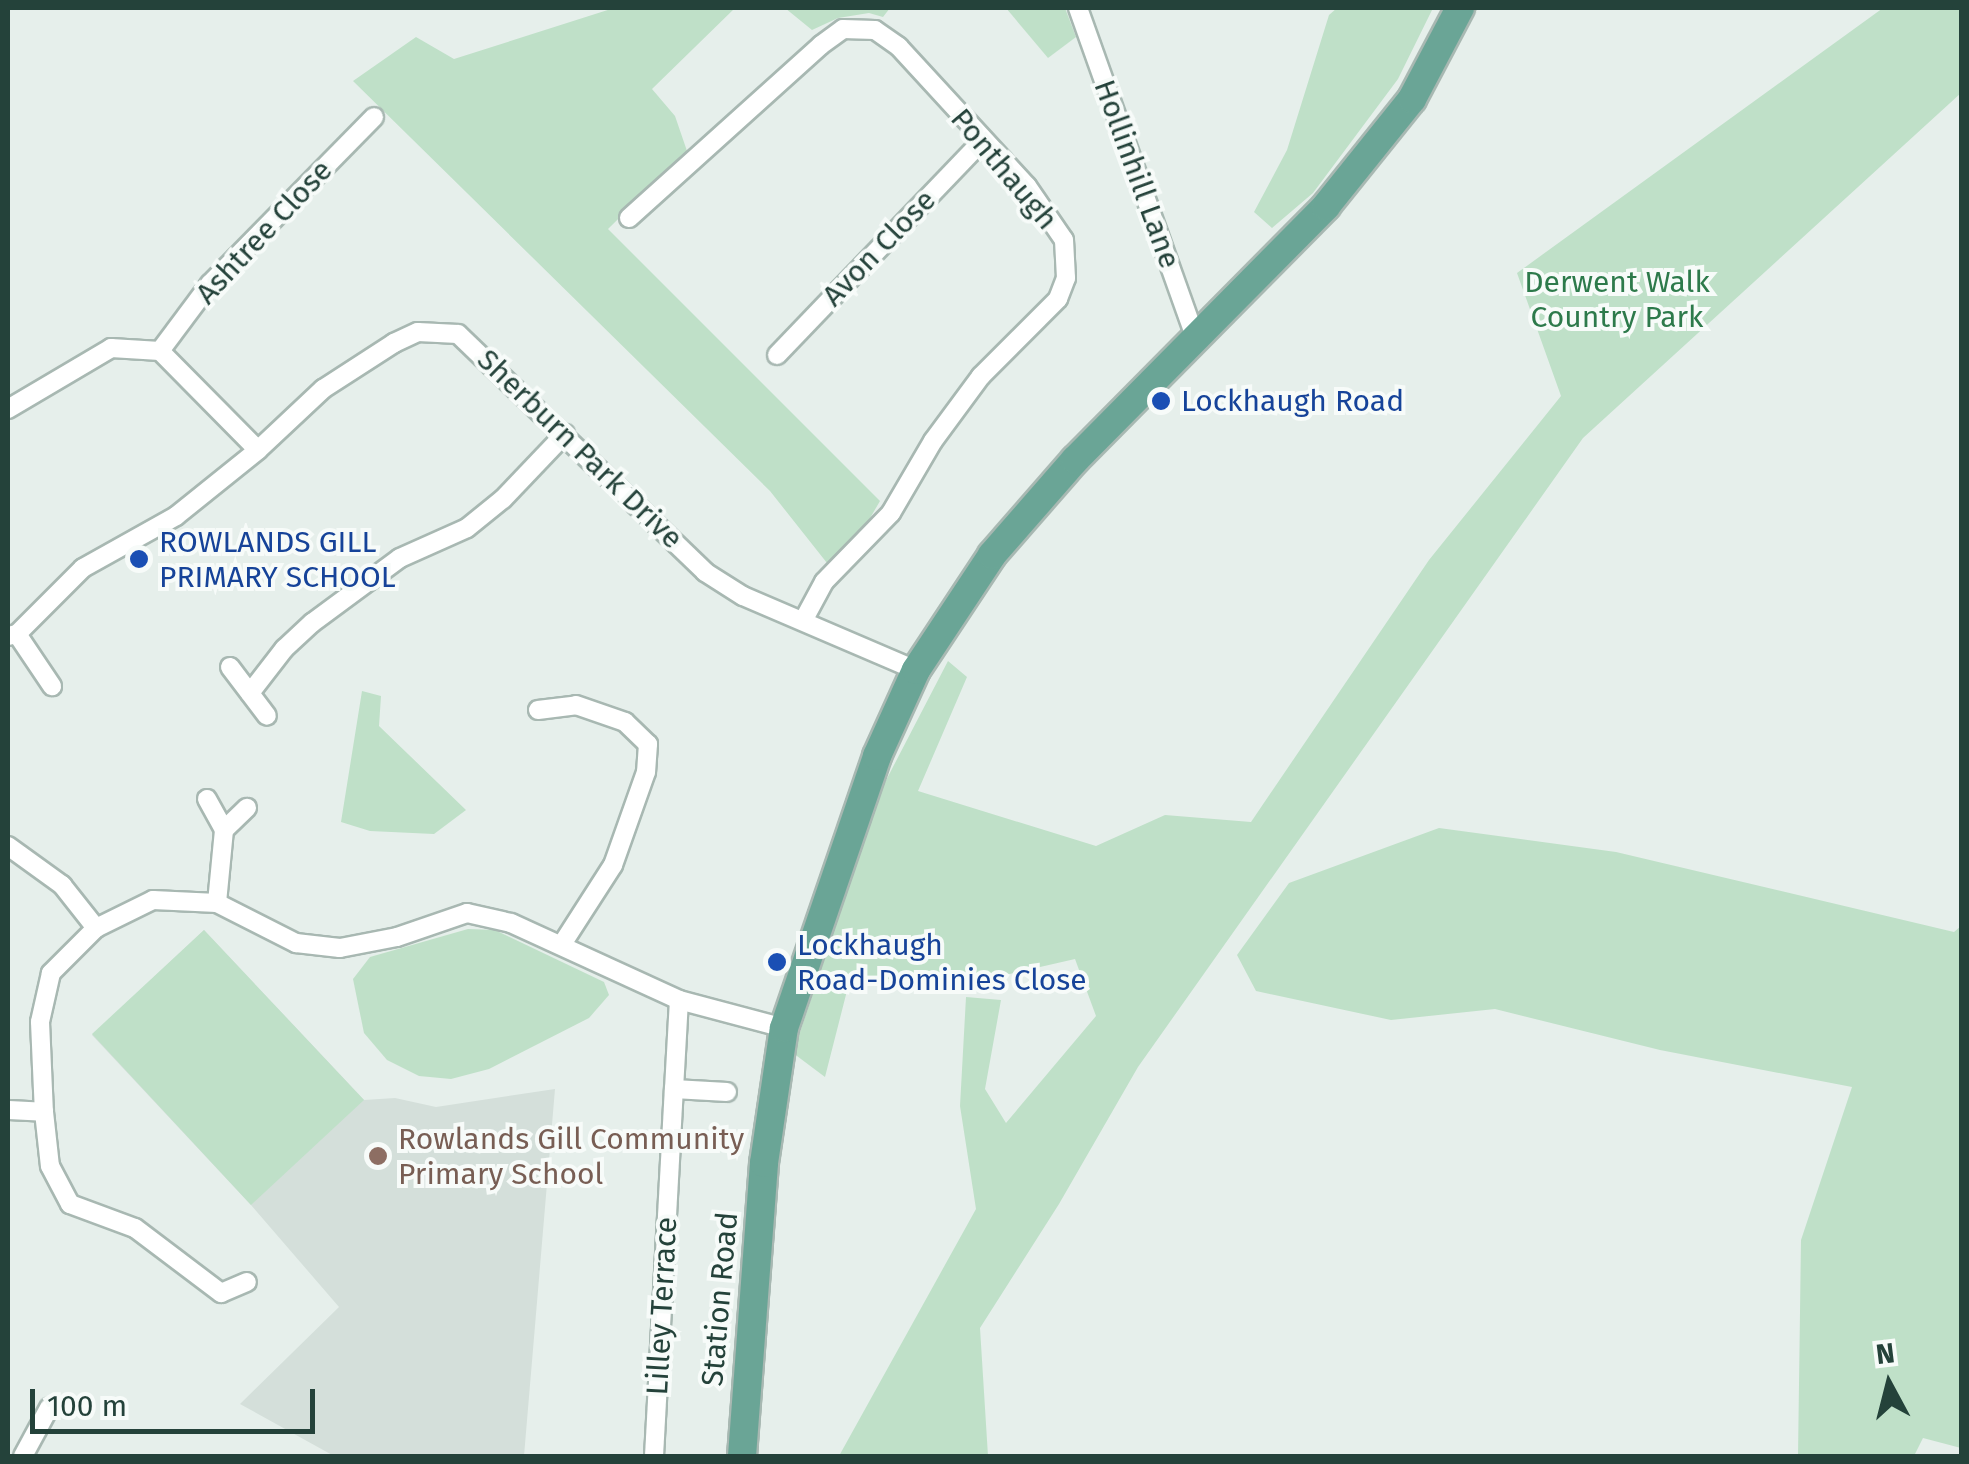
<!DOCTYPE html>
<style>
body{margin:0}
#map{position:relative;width:1969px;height:1464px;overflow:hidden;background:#e6efeb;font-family:"Fira Sans",sans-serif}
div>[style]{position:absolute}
.built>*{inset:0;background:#d4dfda}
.green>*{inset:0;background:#bfe0c8}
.roads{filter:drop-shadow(2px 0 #a8b8b2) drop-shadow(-2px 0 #a8b8b2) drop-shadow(0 2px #a8b8b2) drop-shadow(0 -2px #a8b8b2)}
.street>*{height:18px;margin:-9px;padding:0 9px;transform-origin:9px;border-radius:9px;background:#fff}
.primary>*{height:28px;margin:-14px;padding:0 14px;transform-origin:14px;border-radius:14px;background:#6aa596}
.dots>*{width:28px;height:28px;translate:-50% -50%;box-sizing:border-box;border:5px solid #f7fbf9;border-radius:50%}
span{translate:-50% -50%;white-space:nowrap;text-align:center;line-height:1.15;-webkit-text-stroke:8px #f7fbf9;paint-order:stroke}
.street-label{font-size:30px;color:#24423a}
.park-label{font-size:30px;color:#2d7a4b}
.transit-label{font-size:30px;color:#164399}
.left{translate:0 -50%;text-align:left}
.education-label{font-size:30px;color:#785e54}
.frame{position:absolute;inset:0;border:10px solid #24423a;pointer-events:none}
.north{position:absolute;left:1839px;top:1334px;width:100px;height:100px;-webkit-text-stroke:8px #f7fbf9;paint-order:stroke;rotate:353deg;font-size:28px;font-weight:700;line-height:40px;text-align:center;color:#24423a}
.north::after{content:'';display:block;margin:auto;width:35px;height:45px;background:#24423a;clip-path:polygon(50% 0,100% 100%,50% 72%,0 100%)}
.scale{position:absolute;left:30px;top:1389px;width:285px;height:45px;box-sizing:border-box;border:5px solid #24423a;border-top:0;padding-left:12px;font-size:30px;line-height:35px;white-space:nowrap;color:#24423a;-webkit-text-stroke:8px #f7fbf9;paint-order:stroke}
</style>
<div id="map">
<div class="built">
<div style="clip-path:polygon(204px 930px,364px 1100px,395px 1098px,436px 1107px,555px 1089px,524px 1456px,334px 1456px,240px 1404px,339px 1307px,251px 1205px,92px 1035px)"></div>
</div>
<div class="green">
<div style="clip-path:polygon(614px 8px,735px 8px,652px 89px,675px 116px,687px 151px,608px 229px,880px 501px,859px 537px,827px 563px,770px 491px,353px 81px,416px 37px,454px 59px)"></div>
<div style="clip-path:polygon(785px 8px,890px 8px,883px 17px,869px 13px,838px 18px,812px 30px)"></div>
<div style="clip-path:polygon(1006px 8px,1065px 8px,1076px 37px,1048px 58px)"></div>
<div style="clip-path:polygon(1337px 8px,1433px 8px,1398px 79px,1313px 193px,1272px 228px,1254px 212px,1287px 150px,1329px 15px)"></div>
<div style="clip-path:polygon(1883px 8px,1961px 8px,1961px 93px,1583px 438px,1138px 1067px,1059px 1204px,980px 1328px,988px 1456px,839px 1456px,976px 1209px,960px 1106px,966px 997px,1001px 1000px,985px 1089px,1006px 1123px,1096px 1016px,1075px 959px,988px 979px,850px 979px,825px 1077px,793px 1053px,881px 790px,948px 661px,967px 677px,918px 791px,1096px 846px,1165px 815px,1251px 822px,1429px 560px,1561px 396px,1517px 273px)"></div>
<div style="clip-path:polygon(362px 691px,381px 696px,379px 726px,466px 810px,434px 834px,370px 831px,341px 822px)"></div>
<div style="clip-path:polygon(1439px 828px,1616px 852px,1954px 932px,1961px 926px,1961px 1448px,1923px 1438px,1914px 1456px,1798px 1456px,1801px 1240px,1852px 1087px,1660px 1050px,1495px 1009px,1391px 1020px,1256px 991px,1237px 955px,1289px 883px)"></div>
<div style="clip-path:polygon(468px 929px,495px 930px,604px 982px,609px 995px,589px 1018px,489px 1069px,451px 1079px,419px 1076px,387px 1060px,364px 1033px,353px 979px,370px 957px)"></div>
<div style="clip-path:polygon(204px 930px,364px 1100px,251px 1205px,92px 1034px)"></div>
</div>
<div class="roads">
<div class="street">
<div style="left:1078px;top:8px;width:352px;rotate:70.4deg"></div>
<div style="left:629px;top:218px;width:258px;rotate:-42deg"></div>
<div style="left:821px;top:45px;width:27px;rotate:-36deg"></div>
<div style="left:843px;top:29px;width:32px;rotate:2deg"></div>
<div style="left:875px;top:30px;width:29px;rotate:35deg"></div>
<div style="left:899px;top:47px;width:189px;rotate:47.4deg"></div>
<div style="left:1027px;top:186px;width:65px;rotate:55.6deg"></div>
<div style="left:1064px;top:240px;width:38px;rotate:87deg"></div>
<div style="left:1066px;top:278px;width:22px;rotate:111deg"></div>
<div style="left:1058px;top:299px;width:109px;rotate:135deg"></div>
<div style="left:981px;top:376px;width:81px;rotate:126.4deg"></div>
<div style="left:933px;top:441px;width:83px;rotate:120.3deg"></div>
<div style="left:891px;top:513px;width:96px;rotate:134.2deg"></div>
<div style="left:824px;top:582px;width:44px;rotate:118.3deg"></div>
<div style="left:160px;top:351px;width:84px;rotate:-53.3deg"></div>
<div style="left:210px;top:284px;width:234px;rotate:-45.5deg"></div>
<div style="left:777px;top:355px;width:295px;rotate:-46.2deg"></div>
<div style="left:8px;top:409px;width:120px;rotate:-30.6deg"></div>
<div style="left:111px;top:348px;width:49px;rotate:3.5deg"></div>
<div style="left:160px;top:351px;width:139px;rotate:45.3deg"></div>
<div style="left:258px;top:450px;width:89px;rotate:-43.2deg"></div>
<div style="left:323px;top:389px;width:85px;rotate:-32.9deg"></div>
<div style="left:394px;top:343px;width:26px;rotate:-25deg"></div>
<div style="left:418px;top:332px;width:40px;rotate:2.9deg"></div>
<div style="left:458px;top:334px;width:343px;rotate:43.9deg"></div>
<div style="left:705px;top:572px;width:45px;rotate:32.3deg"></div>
<div style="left:743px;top:596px;width:188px;rotate:23.2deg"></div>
<div style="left:17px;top:634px;width:63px;rotate:56.1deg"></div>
<div style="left:8px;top:636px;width:9px;rotate:-13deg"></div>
<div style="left:17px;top:634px;width:93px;rotate:-45deg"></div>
<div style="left:83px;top:568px;width:107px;rotate:-29.2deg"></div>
<div style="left:176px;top:516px;width:105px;rotate:-38.8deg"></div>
<div style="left:230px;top:667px;width:61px;rotate:52.9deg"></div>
<div style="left:250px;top:693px;width:56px;rotate:-52.3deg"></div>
<div style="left:284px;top:649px;width:38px;rotate:-43deg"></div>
<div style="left:312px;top:623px;width:109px;rotate:-36.5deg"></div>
<div style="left:400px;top:558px;width:73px;rotate:-24.1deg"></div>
<div style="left:467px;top:528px;width:46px;rotate:-38.9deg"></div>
<div style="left:503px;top:499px;width:90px;rotate:-46.4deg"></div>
<div style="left:538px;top:710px;width:38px;rotate:-7deg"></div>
<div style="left:576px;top:705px;width:52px;rotate:19.1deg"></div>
<div style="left:625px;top:722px;width:32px;rotate:44deg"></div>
<div style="left:648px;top:744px;width:28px;rotate:94deg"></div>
<div style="left:646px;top:772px;width:99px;rotate:109.5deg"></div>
<div style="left:613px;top:865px;width:94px;rotate:122.8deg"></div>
<div style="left:207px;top:799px;width:35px;rotate:61deg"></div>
<div style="left:224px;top:830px;width:73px;rotate:95.5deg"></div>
<div style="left:217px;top:903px;width:64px;rotate:-177.3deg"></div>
<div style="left:153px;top:900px;width:64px;rotate:153.8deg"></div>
<div style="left:96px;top:928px;width:64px;rotate:135deg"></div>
<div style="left:51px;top:973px;width:50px;rotate:102.7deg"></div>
<div style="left:40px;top:1022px;width:90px;rotate:87.5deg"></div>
<div style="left:44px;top:1112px;width:54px;rotate:83.7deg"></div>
<div style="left:50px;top:1166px;width:43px;rotate:62.2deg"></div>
<div style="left:70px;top:1204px;width:69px;rotate:20.3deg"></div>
<div style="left:135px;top:1228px;width:108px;rotate:37.1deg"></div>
<div style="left:221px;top:1293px;width:28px;rotate:-23deg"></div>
<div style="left:224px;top:830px;width:32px;rotate:-44deg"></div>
<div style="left:8px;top:846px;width:67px;rotate:35.8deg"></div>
<div style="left:62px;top:885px;width:55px;rotate:51.7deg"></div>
<div style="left:217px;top:903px;width:89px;rotate:26.9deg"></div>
<div style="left:296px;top:943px;width:44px;rotate:6.5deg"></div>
<div style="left:340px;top:948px;width:58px;rotate:-10.9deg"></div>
<div style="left:397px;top:937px;width:74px;rotate:-18.9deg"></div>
<div style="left:467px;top:913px;width:45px;rotate:12.8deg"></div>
<div style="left:511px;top:923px;width:185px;rotate:24.6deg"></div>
<div style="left:679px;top:1000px;width:109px;rotate:14.9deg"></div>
<div style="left:674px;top:1089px;width:89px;rotate:-86.8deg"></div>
<div style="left:8px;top:1110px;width:36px;rotate:3deg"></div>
<div style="left:23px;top:1456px;width:55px;rotate:-61.6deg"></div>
<div style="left:654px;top:1456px;width:368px;rotate:-86.9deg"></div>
<div style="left:674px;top:1089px;width:53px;rotate:3.2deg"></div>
</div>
<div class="primary">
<div style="left:742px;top:1456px;width:294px;rotate:-85.7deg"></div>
<div style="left:764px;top:1163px;width:136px;rotate:-81.6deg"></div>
<div style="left:784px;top:1028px;width:287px;rotate:-71.1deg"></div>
<div style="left:877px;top:756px;width:94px;rotate:-65.6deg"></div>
<div style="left:916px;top:670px;width:138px;rotate:-56.5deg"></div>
<div style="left:992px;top:555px;width:126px;rotate:-48.9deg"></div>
<div style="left:1075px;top:460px;width:357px;rotate:-45.3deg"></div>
<div style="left:1326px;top:206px;width:137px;rotate:-51.2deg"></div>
<div style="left:1412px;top:99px;width:103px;rotate:-62.2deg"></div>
</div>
</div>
<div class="dots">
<div style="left:1161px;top:401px;background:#1a4fb4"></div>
<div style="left:139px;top:559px;background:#1a4fb4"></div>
<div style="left:777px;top:962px;background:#1a4fb4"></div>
<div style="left:378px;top:1156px;background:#8d6e63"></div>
</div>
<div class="street-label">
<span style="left:1004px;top:169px;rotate:50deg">Ponthaugh</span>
<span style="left:1137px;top:174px;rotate:70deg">Hollinhill Lane</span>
<span style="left:264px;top:232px;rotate:-47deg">Ashtree Close</span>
<span style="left:879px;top:248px;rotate:-46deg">Avon Close</span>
<span style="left:580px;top:449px;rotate:44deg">Sherburn Park Drive</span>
<span style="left:720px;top:1299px;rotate:-85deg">Station Road</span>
<span style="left:662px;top:1306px;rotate:-87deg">Lilley Terrace</span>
</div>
<div class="park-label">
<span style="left:1617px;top:299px">Derwent Walk<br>Country Park</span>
</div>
<div class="transit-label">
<span class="left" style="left:1181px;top:401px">Lockhaugh Road</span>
<span class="left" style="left:159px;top:559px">ROWLANDS GILL<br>PRIMARY SCHOOL</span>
<span class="left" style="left:797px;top:962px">Lockhaugh<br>Road-Dominies Close</span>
</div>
<div class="education-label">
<span class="left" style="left:398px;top:1156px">Rowlands Gill Community<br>Primary School</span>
</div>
<div class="frame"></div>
<div class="north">N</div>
<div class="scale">100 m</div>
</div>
